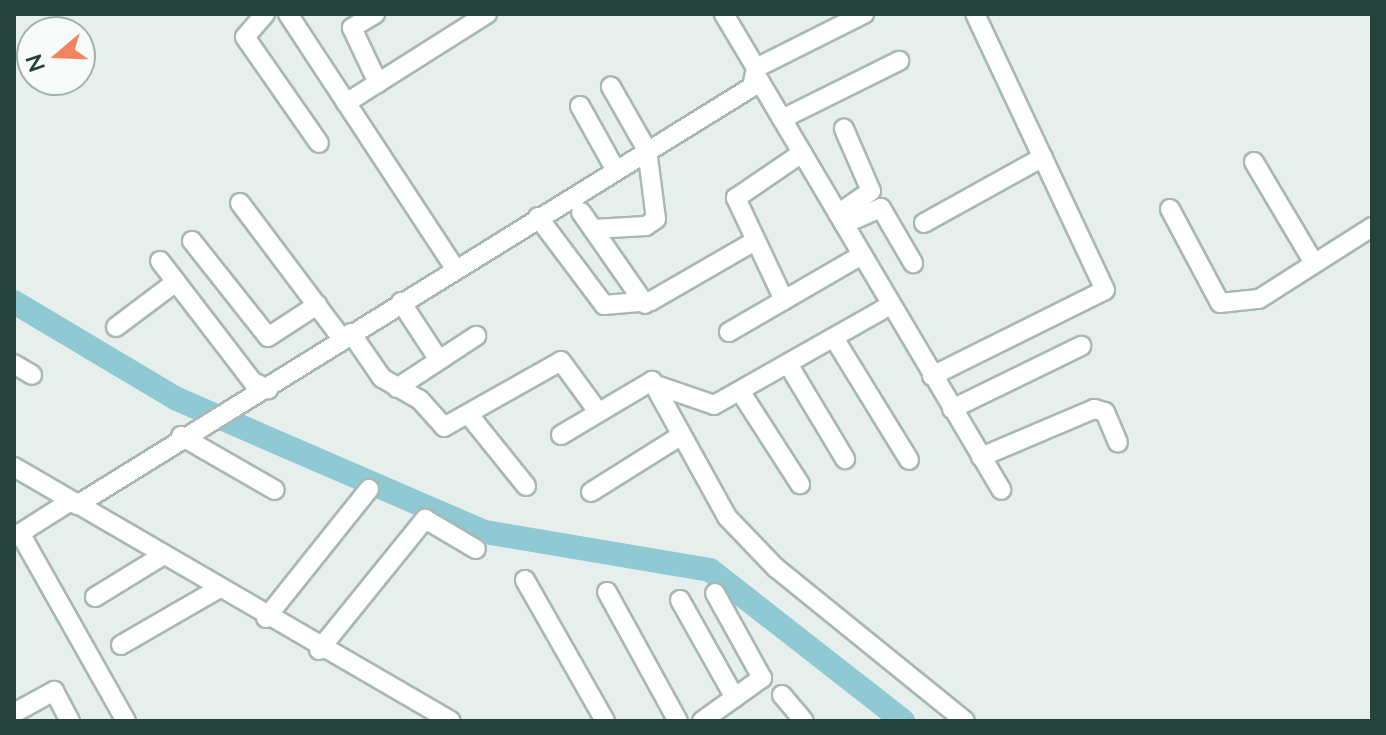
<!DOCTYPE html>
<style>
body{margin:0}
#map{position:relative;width:1386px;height:735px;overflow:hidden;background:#e6efeb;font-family:Lato,sans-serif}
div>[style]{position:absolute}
.river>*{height:24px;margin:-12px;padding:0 12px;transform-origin:12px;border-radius:12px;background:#8ec9d4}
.roads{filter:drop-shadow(2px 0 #a8b8b2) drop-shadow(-2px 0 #a8b8b2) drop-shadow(0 2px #a8b8b2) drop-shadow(0 -2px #a8b8b2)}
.minor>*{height:18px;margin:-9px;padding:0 9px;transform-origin:9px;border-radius:9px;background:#fff}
span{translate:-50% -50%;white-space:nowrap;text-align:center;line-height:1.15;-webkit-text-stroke:6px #f7fbf9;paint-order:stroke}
.frame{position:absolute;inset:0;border:16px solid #24423a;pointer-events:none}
.north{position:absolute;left:16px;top:16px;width:80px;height:80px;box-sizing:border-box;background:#f7fbf9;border:2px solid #a3b1ad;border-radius:50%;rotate:251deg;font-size:22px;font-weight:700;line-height:32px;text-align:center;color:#24423a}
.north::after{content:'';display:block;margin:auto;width:28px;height:36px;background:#f4845f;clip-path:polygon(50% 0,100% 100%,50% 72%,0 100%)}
</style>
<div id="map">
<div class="river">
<div style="left:14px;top:302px;width:190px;rotate:30.8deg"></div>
<div style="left:177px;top:399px;width:335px;rotate:23.4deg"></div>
<div style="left:485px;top:532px;width:228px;rotate:9.6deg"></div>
<div style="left:710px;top:570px;width:245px;rotate:38deg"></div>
</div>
<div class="roads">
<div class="minor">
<div style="left:265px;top:14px;width:30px;rotate:131deg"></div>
<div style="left:245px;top:37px;width:129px;rotate:55.1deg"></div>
<div style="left:288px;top:14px;width:304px;rotate:56.7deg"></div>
<div style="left:375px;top:14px;width:27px;rotate:149deg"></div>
<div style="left:352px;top:28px;width:61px;rotate:64.7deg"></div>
<div style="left:756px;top:68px;width:121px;rotate:-26.6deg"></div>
<div style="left:759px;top:80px;width:476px;rotate:59.4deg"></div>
<div style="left:346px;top:103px;width:167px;rotate:-32.3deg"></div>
<div style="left:580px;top:106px;width:72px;rotate:60.9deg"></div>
<div style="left:782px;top:119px;width:131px;rotate:-26.4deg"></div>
<div style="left:1254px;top:162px;width:117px;rotate:59.3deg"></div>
<div style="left:240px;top:203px;width:170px;rotate:53.1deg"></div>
<div style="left:1170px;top:209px;width:106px;rotate:62deg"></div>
<div style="left:1220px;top:303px;width:39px;rotate:-6deg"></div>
<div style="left:1259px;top:299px;width:134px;rotate:-32.5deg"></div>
<div style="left:581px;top:212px;width:112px;rotate:55.2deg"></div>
<div style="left:838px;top:214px;width:40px;rotate:-34.9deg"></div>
<div style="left:871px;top:191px;width:68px;rotate:-113.5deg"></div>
<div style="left:538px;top:217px;width:110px;rotate:53.1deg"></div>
<div style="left:604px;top:305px;width:47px;rotate:-4.9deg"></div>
<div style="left:651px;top:301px;width:118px;rotate:-30deg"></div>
<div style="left:924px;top:223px;width:136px;rotate:-29deg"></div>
<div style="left:844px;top:224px;width:40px;rotate:-23.4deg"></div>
<div style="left:881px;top:208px;width:64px;rotate:59.8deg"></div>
<div style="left:593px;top:229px;width:53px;rotate:-3.2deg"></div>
<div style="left:646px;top:226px;width:12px;rotate:-35deg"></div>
<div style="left:656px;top:219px;width:70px;rotate:-97.4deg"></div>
<div style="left:647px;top:150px;width:73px;rotate:-119.7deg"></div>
<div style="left:192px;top:241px;width:122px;rotate:51.6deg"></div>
<div style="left:268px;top:337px;width:59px;rotate:-33.1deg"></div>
<div style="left:160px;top:261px;width:153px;rotate:52.5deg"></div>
<div style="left:253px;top:382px;width:17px;rotate:25deg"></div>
<div style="left:784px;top:300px;width:113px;rotate:-115.2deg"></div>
<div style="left:736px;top:198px;width:80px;rotate:-34.3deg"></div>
<div style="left:401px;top:302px;width:69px;rotate:56.8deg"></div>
<div style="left:116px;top:327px;width:75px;rotate:-36.9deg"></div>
<div style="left:729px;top:332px;width:154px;rotate:-30.1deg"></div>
<div style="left:351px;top:333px;width:55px;rotate:55.4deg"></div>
<div style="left:382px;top:378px;width:44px;rotate:30.1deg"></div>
<div style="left:420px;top:400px;width:36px;rotate:48deg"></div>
<div style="left:444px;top:427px;width:134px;rotate:-29.4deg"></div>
<div style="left:561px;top:361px;width:59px;rotate:53.9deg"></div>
<div style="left:834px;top:338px;width:143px;rotate:58.4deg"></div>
<div style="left:14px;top:364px;width:21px;rotate:31deg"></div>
<div style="left:788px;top:364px;width:111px;rotate:59deg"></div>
<div style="left:932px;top:376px;width:193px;rotate:-26.4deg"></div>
<div style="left:1105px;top:290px;width:305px;rotate:-115.2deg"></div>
<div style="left:656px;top:385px;width:61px;rotate:19deg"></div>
<div style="left:714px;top:405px;width:203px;rotate:-29.5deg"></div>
<div style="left:397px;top:388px;width:95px;rotate:-33.4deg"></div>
<div style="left:740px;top:391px;width:111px;rotate:57.2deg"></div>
<div style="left:952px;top:409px;width:144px;rotate:-26deg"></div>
<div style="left:469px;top:415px;width:91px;rotate:51.2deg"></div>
<div style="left:561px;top:435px;width:106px;rotate:-30.7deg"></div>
<div style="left:652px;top:381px;width:155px;rotate:61.1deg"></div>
<div style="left:727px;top:517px;width:71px;rotate:46.1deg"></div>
<div style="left:776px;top:568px;width:243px;rotate:39deg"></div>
<div style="left:181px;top:436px;width:108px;rotate:29.9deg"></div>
<div style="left:981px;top:457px;width:123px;rotate:-23deg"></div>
<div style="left:1094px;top:409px;width:11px;rotate:15deg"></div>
<div style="left:1105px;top:412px;width:33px;rotate:67deg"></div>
<div style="left:14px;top:467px;width:505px;rotate:30.17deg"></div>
<div style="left:591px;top:492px;width:107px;rotate:-32.1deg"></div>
<div style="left:77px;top:505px;width:794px;rotate:-31.77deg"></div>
<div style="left:752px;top:87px;width:19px;rotate:-78deg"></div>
<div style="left:756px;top:68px;width:63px;rotate:-120.7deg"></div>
<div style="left:20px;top:533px;width:216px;rotate:60.6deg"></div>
<div style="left:14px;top:537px;width:67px;rotate:-32.3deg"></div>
<div style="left:525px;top:580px;width:162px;rotate:60.4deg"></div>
<div style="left:607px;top:592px;width:147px;rotate:61.2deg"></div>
<div style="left:95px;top:597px;width:79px;rotate:-31.5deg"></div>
<div style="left:680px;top:600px;width:112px;rotate:60.7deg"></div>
<div style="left:266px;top:618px;width:165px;rotate:-51.4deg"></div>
<div style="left:121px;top:645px;width:112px;rotate:-30deg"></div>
<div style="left:319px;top:650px;width:169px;rotate:-51deg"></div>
<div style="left:425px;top:519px;width:59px;rotate:30.5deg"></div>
<div style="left:782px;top:695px;width:34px;rotate:50deg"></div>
<div style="left:14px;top:713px;width:46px;rotate:-28.8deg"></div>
<div style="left:54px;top:691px;width:34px;rotate:62deg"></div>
<div style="left:702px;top:721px;width:74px;rotate:-35.6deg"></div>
<div style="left:762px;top:678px;width:97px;rotate:-118.9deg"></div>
</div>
</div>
<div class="frame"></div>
<div class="north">N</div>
</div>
